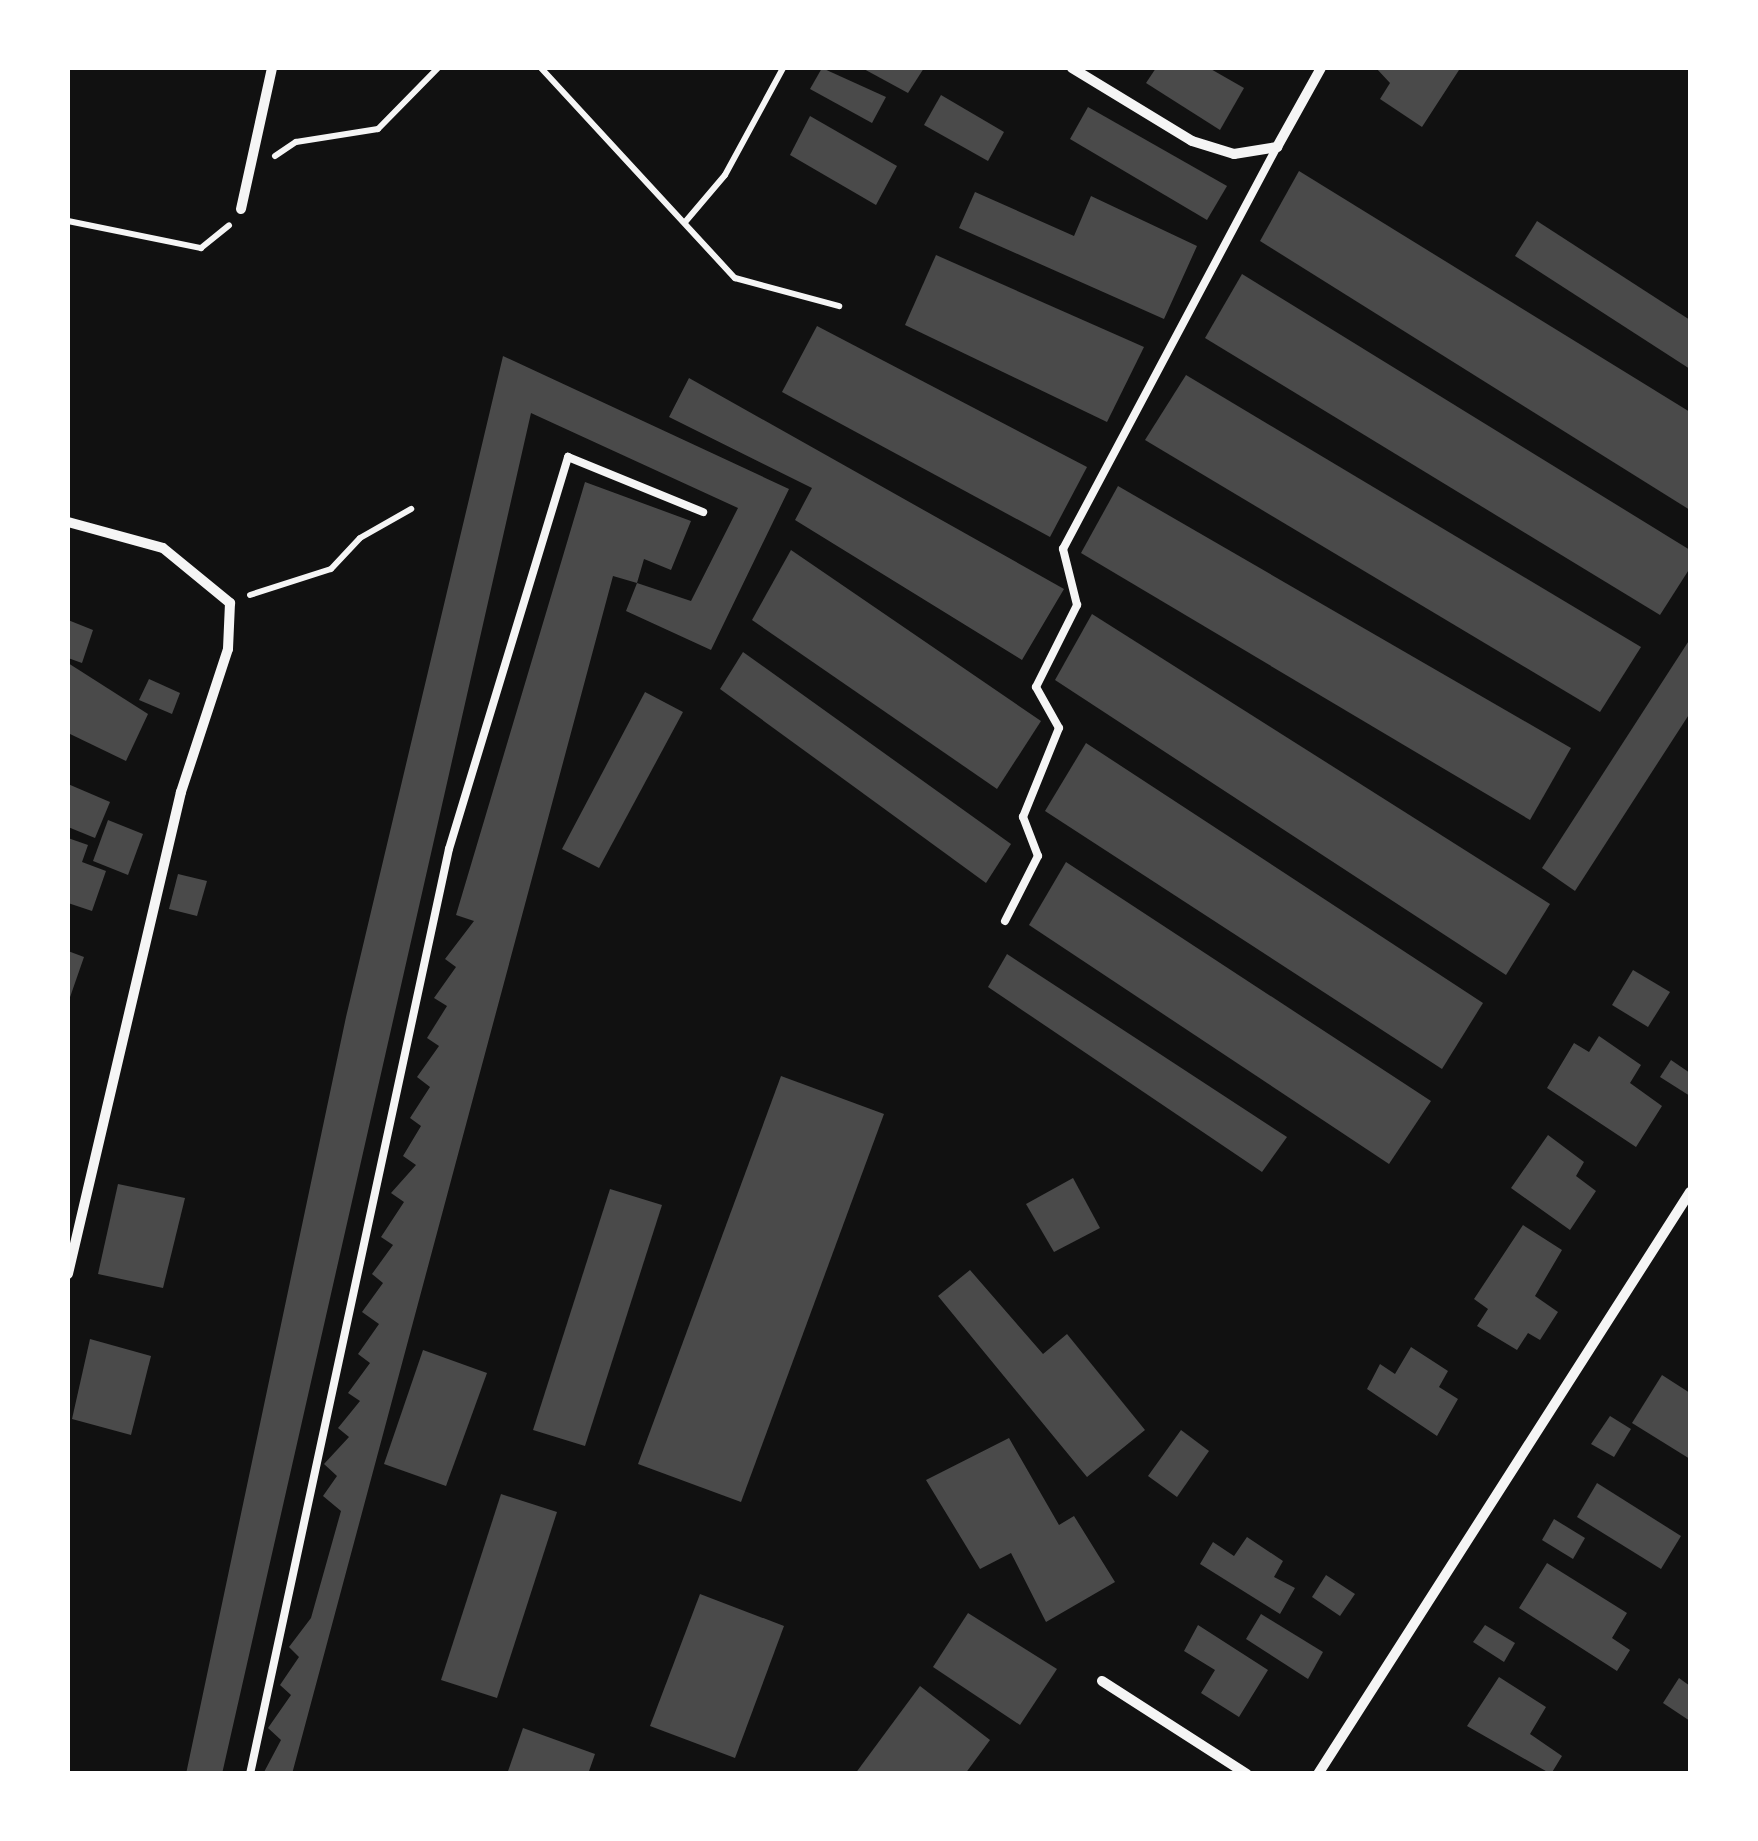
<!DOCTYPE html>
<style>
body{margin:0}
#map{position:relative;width:1758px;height:1841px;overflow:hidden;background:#111;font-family:Barlow,sans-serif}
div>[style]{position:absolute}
.building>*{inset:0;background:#4a4a4a}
.path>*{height:6px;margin:-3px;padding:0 3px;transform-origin:3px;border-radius:3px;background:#f5f5f5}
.service>*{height:8px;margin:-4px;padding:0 4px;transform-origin:4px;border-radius:4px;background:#f5f5f5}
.minor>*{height:10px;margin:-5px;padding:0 5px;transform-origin:5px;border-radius:5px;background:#f5f5f5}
span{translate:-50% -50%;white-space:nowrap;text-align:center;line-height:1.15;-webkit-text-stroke:9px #fff;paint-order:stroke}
.frame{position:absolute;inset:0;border:70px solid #fff;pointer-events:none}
</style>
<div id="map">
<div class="building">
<div style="clip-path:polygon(822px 68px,886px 97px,872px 123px,810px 89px)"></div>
<div style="clip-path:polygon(862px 68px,924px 68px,908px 93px)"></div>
<div style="clip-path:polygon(1156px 68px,1209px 68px,1244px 88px,1220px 130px,1146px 83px)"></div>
<div style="clip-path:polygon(1376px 68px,1455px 68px,1459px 70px,1422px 127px,1380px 99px,1390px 83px)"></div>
<div style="clip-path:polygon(941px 95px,1004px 132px,988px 161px,924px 125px)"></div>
<div style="clip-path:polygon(1088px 107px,1227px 186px,1207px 220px,1070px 139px)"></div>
<div style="clip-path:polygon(810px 116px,897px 166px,876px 205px,790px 155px)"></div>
<div style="clip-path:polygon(1299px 171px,1690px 412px,1690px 510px,1260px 241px)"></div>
<div style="clip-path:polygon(975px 192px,1074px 236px,1091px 196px,1197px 246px,1164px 319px,959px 228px)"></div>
<div style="clip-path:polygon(1537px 221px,1690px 320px,1690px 369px,1515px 256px)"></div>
<div style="clip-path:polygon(936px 255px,1144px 347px,1107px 422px,905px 325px)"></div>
<div style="clip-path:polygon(1242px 274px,1690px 550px,1690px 568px,1660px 615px,1205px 338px)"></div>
<div style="clip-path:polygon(817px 326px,1087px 467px,1050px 537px,782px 392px)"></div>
<div style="clip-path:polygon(503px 356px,789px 489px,711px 650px,626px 611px,637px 583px,691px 601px,738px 508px,531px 413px,222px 1774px,186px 1774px,346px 1017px)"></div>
<div style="clip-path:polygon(1186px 375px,1641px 647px,1600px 712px,1145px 440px)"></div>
<div style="clip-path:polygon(689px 378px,1064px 589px,1022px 660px,795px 520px,812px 488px,669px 417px)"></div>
<div style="clip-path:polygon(585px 482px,691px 521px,671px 570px,644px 559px,637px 583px,613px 576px,292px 1774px,263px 1774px,281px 1740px,268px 1728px,291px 1695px,280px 1685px,299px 1657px,289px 1647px,311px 1618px,341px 1511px,323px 1496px,337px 1476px,324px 1464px,349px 1437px,338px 1428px,360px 1401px,348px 1393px,370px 1363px,358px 1354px,379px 1324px,362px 1312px,383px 1283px,372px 1274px,393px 1245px,381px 1237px,404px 1202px,391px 1193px,416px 1165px,403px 1156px,421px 1126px,410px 1118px,430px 1087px,417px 1077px,439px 1046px,427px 1038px,447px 1006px,434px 998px,456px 967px,445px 959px,474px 921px,456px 915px)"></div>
<div style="clip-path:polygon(1118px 486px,1571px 748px,1530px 820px,1081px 553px)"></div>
<div style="clip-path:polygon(791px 550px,1041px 721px,997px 789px,752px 620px)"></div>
<div style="clip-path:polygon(1092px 614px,1550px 904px,1506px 975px,1055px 680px)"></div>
<div style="clip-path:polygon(68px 620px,93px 630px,82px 663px,68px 658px)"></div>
<div style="clip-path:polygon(1690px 639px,1690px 713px,1575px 891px,1542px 868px)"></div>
<div style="clip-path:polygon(743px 652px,1011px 844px,986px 883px,720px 689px)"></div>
<div style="clip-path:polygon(68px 663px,148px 714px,126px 761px,68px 733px)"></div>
<div style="clip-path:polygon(149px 679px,180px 693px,172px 714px,139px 700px)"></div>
<div style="clip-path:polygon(645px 692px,683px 712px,599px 868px,562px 849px)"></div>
<div style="clip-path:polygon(1086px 743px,1483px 1003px,1442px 1069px,1045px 811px)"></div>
<div style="clip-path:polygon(68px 784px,110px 802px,95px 838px,68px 827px)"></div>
<div style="clip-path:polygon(108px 820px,143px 834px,128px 875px,93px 861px)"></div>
<div style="clip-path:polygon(68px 838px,88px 845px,82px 862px,106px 871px,92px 911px,68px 903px)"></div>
<div style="clip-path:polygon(1066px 862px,1431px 1101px,1389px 1164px,1029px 925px)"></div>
<div style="clip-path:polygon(178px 874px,207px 881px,197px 916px,169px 909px)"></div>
<div style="clip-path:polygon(68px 951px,84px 957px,68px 1003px)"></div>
<div style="clip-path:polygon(1007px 954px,1287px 1137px,1262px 1172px,988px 987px)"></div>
<div style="clip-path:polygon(1633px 970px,1670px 992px,1648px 1027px,1612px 1005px)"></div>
<div style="clip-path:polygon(1599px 1036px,1641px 1065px,1630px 1083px,1662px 1106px,1636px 1147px,1547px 1088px,1574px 1043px,1589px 1052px)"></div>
<div style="clip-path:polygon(1671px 1060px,1690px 1073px,1690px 1096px,1660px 1077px)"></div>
<div style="clip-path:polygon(781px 1076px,884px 1114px,741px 1502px,638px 1464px)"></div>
<div style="clip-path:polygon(1548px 1135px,1584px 1162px,1576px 1176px,1596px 1191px,1570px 1230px,1511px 1188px)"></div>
<div style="clip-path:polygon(1073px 1178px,1100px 1228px,1054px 1252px,1026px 1204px)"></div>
<div style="clip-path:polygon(118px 1184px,185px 1198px,163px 1288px,98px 1274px)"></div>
<div style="clip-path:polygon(610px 1189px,662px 1205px,585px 1446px,533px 1430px)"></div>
<div style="clip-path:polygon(1523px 1225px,1562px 1250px,1535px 1296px,1558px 1312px,1540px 1340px,1528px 1333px,1517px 1350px,1477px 1326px,1488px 1309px,1474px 1299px)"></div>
<div style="clip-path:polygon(970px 1270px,1043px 1354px,1067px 1334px,1145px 1430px,1087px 1477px,938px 1296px)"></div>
<div style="clip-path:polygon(90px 1339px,151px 1356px,131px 1435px,72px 1419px)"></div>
<div style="clip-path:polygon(1411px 1347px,1448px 1371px,1439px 1387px,1458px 1399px,1437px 1436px,1367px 1389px,1380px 1364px,1395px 1374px)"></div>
<div style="clip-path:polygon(423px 1350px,487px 1373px,446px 1486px,384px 1464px)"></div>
<div style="clip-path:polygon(1662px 1375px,1690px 1393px,1690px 1459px,1632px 1423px)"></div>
<div style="clip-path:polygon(1610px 1416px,1631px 1429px,1614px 1457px,1591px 1444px)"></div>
<div style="clip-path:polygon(1181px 1430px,1209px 1451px,1177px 1497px,1148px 1476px)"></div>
<div style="clip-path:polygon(1009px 1438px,1059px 1525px,1074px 1516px,1115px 1582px,1046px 1622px,1011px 1553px,980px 1569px,926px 1480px)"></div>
<div style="clip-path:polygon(1597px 1483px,1681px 1536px,1661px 1569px,1577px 1517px)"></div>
<div style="clip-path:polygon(501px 1494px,557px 1512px,497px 1698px,441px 1680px)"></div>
<div style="clip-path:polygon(1554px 1519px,1585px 1538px,1573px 1559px,1542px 1540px)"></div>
<div style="clip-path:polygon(1247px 1537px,1283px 1561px,1274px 1577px,1295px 1588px,1280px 1614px,1200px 1564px,1213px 1542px,1234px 1556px)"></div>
<div style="clip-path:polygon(1547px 1563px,1627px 1613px,1612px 1638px,1630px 1650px,1617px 1671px,1519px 1608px)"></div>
<div style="clip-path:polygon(1326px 1575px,1355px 1594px,1340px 1616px,1312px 1597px)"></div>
<div style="clip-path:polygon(700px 1594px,784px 1626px,735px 1758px,650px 1726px)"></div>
<div style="clip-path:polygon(968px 1613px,1057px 1669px,1020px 1725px,933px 1667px)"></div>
<div style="clip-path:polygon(1261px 1614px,1323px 1652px,1308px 1679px,1246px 1639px)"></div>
<div style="clip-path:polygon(1198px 1625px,1268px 1670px,1239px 1717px,1201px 1693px,1215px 1670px,1184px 1651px)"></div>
<div style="clip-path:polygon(1485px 1625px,1515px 1643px,1504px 1662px,1473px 1642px)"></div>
<div style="clip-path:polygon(1499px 1677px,1546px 1707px,1530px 1734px,1562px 1756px,1551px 1774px,1467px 1726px)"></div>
<div style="clip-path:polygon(1679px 1678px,1690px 1686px,1690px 1721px,1663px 1703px)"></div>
<div style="clip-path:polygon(920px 1686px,990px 1740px,965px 1774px,855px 1774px)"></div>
<div style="clip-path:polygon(523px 1728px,595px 1754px,588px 1774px,507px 1774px)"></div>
</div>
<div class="path">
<div style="left:541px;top:68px;width:286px;rotate:47.3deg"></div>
<div style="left:735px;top:278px;width:108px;rotate:15.1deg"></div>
<div style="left:275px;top:156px;width:25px;rotate:-34deg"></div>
<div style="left:296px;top:142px;width:83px;rotate:-9deg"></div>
<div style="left:378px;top:129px;width:86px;rotate:-45.5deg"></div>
<div style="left:68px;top:221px;width:136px;rotate:11.5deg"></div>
<div style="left:201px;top:248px;width:36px;rotate:-39deg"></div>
<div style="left:686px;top:221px;width:60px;rotate:-49.7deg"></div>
<div style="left:725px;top:175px;width:122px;rotate:-61.5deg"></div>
<div style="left:250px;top:595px;width:85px;rotate:-17.8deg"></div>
<div style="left:331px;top:569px;width:42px;rotate:-46.9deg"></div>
<div style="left:360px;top:538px;width:59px;rotate:-29.6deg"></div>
</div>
<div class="service">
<div style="left:1005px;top:921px;width:73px;rotate:-63.1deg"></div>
<div style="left:1038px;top:856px;width:42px;rotate:-111deg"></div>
<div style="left:1023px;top:817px;width:96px;rotate:-68deg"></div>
<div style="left:1059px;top:728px;width:47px;rotate:-119.3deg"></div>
<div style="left:1036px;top:687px;width:92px;rotate:-63.4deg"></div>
<div style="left:1077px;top:605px;width:58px;rotate:-104deg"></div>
<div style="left:1063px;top:549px;width:455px;rotate:-62deg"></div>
<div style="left:250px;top:1774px;width:946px;rotate:-77.86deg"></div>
<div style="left:449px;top:849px;width:410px;rotate:-73.1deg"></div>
<div style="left:568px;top:457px;width:146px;rotate:22.2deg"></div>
</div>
<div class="minor">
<div style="left:1072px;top:68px;width:140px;rotate:31.3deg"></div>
<div style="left:1192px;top:141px;width:44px;rotate:17.2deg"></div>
<div style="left:1234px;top:154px;width:44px;rotate:-9.2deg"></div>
<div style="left:1277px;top:147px;width:90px;rotate:-60.9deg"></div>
<div style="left:241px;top:209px;width:144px;rotate:-77.6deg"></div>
<div style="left:68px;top:522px;width:98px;rotate:15.3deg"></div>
<div style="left:163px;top:548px;width:87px;rotate:39.4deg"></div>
<div style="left:230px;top:603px;width:46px;rotate:92.5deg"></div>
<div style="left:228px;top:649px;width:151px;rotate:108.2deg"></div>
<div style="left:181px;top:792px;width:495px;rotate:103.2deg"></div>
<div style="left:1102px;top:1681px;width:172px;rotate:32.7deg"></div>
<div style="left:1318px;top:1774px;width:691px;rotate:-57.41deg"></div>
</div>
<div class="frame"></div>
</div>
